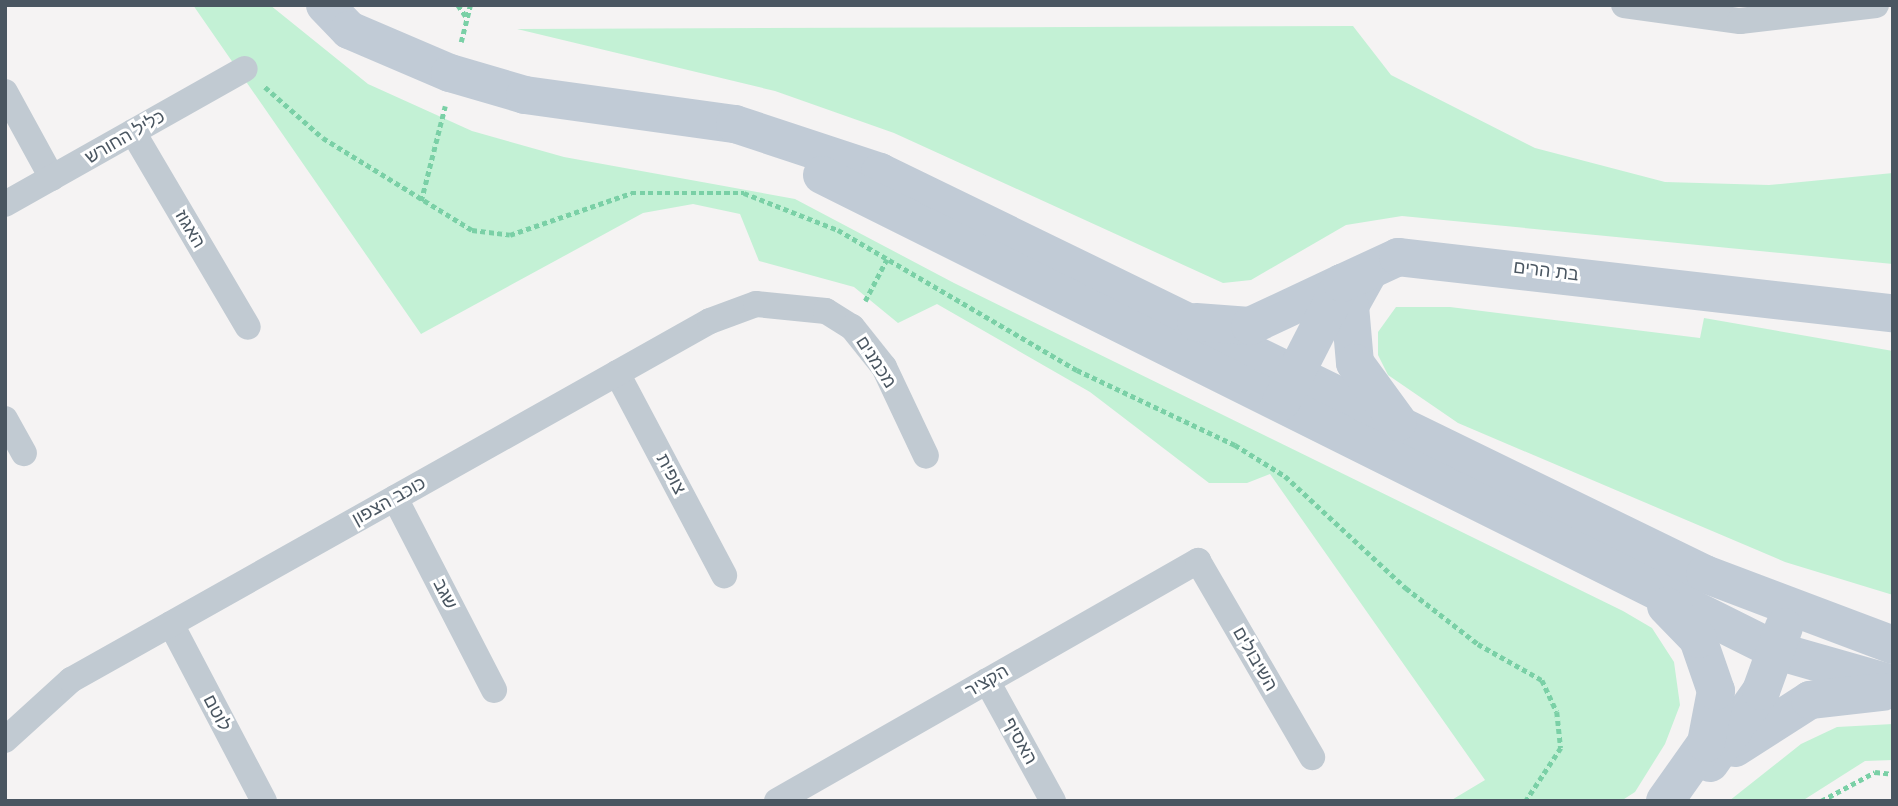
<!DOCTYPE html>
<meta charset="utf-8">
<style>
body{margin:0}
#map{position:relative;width:1898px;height:806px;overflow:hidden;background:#f5f3f3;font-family:Arial,"Noto Sans Hebrew",sans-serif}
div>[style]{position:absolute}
.green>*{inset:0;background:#c3f1d5}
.path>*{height:4.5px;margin-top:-2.25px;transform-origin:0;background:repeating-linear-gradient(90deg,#7ad0a6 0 5px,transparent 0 8.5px)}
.street>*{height:26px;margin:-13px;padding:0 13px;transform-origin:13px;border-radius:13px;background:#c1cad2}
.secondary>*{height:38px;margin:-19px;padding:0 19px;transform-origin:19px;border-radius:19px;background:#c1cbd6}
span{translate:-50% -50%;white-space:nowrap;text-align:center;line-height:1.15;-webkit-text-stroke:6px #fff;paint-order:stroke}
.street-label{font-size:18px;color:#4a5661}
.frame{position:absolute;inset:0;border:7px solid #4a5661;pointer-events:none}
</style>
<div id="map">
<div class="green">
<div style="clip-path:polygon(193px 5px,270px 5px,368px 84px,472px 131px,564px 157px,795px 199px,954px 283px,1623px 611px,1652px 628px,1674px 662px,1680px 705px,1665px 744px,1635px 792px,1621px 801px,1450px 801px,1485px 780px,1270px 474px,1247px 483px,1209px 483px,1090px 392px,937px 304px,898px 323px,854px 287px,759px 261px,740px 214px,693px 204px,643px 213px,421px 334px)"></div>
<div style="clip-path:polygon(1353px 26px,1391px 75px,1535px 148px,1665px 182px,1769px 185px,1893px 173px,1893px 264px,1402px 216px,1346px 225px,1251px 280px,1223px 283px,894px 133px,775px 91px,517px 29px)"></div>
<div style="clip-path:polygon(1396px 307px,1450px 307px,1700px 338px,1704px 318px,1893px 351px,1893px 595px,1785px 562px,1458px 423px,1388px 375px,1378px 355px,1378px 332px)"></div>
<div style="clip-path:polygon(1893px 724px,1893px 760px,1865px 761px,1802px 801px,1729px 801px,1801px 744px,1837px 727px)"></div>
</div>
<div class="path">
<div style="left:458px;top:5px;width:16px;rotate:55deg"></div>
<div style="left:461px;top:42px;width:38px;rotate:-76deg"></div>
<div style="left:265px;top:87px;width:77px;rotate:41.3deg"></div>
<div style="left:323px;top:138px;width:175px;rotate:31.7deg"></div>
<div style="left:472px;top:230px;width:38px;rotate:7deg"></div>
<div style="left:510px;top:235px;width:128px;rotate:-19.1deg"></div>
<div style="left:631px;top:193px;width:113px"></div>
<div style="left:744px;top:193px;width:101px;rotate:21.5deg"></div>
<div style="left:838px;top:230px;width:277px;rotate:30.4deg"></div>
<div style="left:1077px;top:370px;width:175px;rotate:25.4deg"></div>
<div style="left:1235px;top:445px;width:59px;rotate:31.8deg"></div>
<div style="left:1285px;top:476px;width:165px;rotate:42.8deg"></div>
<div style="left:1406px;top:588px;width:91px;rotate:37.9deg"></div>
<div style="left:1478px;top:644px;width:73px;rotate:29.4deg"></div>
<div style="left:1542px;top:680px;width:35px;rotate:65deg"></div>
<div style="left:1557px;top:712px;width:36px;rotate:84deg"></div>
<div style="left:1561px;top:748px;width:64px;rotate:123.4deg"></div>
<div style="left:421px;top:201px;width:98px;rotate:-75.8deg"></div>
<div style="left:865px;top:301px;width:47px;rotate:-62.4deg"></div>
<div style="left:1821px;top:801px;width:61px;rotate:-28.2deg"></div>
<div style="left:1875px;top:772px;width:18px;rotate:6deg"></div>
</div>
<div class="street">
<div style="left:1624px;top:5px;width:117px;rotate:7.9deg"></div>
<div style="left:1740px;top:21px;width:137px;rotate:-6.7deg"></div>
<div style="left:5px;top:92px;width:98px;rotate:61.3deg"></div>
<div style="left:133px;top:132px;width:226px;rotate:59.5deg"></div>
<div style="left:5px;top:204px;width:275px;rotate:-29.4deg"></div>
<div style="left:617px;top:373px;width:229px;rotate:62.1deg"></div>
<div style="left:5px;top:419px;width:39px;rotate:61deg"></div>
<div style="left:395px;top:498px;width:216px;rotate:62.7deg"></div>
<div style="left:171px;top:624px;width:200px;rotate:62.3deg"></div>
<div style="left:987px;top:681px;width:137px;rotate:61.2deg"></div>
<div style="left:5px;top:740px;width:89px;rotate:-42.3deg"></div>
<div style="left:71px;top:680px;width:733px;rotate:-29.33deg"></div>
<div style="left:710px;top:321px;width:49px;rotate:-20.3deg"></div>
<div style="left:756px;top:304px;width:70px;rotate:5.7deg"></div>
<div style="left:826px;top:311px;width:31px;rotate:32deg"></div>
<div style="left:852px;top:327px;width:51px;rotate:51.3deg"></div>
<div style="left:884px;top:367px;width:98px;rotate:64.7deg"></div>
<div style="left:777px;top:801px;width:485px;rotate:-29.7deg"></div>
<div style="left:1198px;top:561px;width:227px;rotate:59.8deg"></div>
</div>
<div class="secondary">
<div style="left:325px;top:5px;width:35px;rotate:46deg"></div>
<div style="left:349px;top:30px;width:110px;rotate:23.1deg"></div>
<div style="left:450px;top:73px;width:78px;rotate:16.3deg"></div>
<div style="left:525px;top:95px;width:212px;rotate:7.9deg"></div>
<div style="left:735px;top:124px;width:153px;rotate:18.3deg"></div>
<div style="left:880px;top:172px;width:918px;rotate:25.98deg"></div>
<div style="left:1705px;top:574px;width:201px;rotate:20.7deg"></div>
<div style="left:822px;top:175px;width:1067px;rotate:26.49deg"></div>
<div style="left:1777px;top:651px;width:121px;rotate:15.9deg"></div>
<div style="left:1367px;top:275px;width:35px;rotate:119deg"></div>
<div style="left:1350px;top:306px;width:57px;rotate:85deg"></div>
<div style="left:1355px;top:363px;width:73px;rotate:53.9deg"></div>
<div style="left:1196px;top:322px;width:54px;rotate:4.2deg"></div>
<div style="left:1250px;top:326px;width:102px;rotate:-25.1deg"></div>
<div style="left:1281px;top:402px;width:134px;rotate:-62.9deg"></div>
<div style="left:1342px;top:283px;width:62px;rotate:-24.9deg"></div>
<div style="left:1398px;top:257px;width:498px;rotate:6.5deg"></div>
<div style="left:1735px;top:748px;width:89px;rotate:-32.6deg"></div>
<div style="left:1810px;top:700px;width:73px;rotate:-6.3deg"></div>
<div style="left:1710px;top:763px;width:88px;rotate:-54.7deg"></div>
<div style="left:1761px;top:691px;width:68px;rotate:-70.2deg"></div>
<div style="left:1665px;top:801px;width:71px;rotate:-54.7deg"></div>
<div style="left:1706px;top:743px;width:53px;rotate:-79.1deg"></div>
<div style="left:1716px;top:691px;width:55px;rotate:-109.1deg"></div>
<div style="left:1698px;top:639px;width:46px;rotate:-134.1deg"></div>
</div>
<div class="street-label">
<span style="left:125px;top:137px;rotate:-30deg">כליל החורש</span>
<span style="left:190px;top:229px;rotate:59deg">האגוז</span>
<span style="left:1546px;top:271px;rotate:7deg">בת הרים</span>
<span style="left:876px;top:362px;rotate:57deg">מכמנים</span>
<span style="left:671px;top:474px;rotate:62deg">צופית</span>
<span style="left:389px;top:501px;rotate:-29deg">כוכב הצפון</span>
<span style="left:445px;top:594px;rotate:63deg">שגב</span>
<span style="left:1255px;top:659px;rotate:60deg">השיבולים</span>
<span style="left:987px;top:681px;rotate:-30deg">הקציר</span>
<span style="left:217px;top:713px;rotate:62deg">לוטם</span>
<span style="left:1020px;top:741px;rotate:61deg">האסיף</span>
</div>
<div class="frame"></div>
</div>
